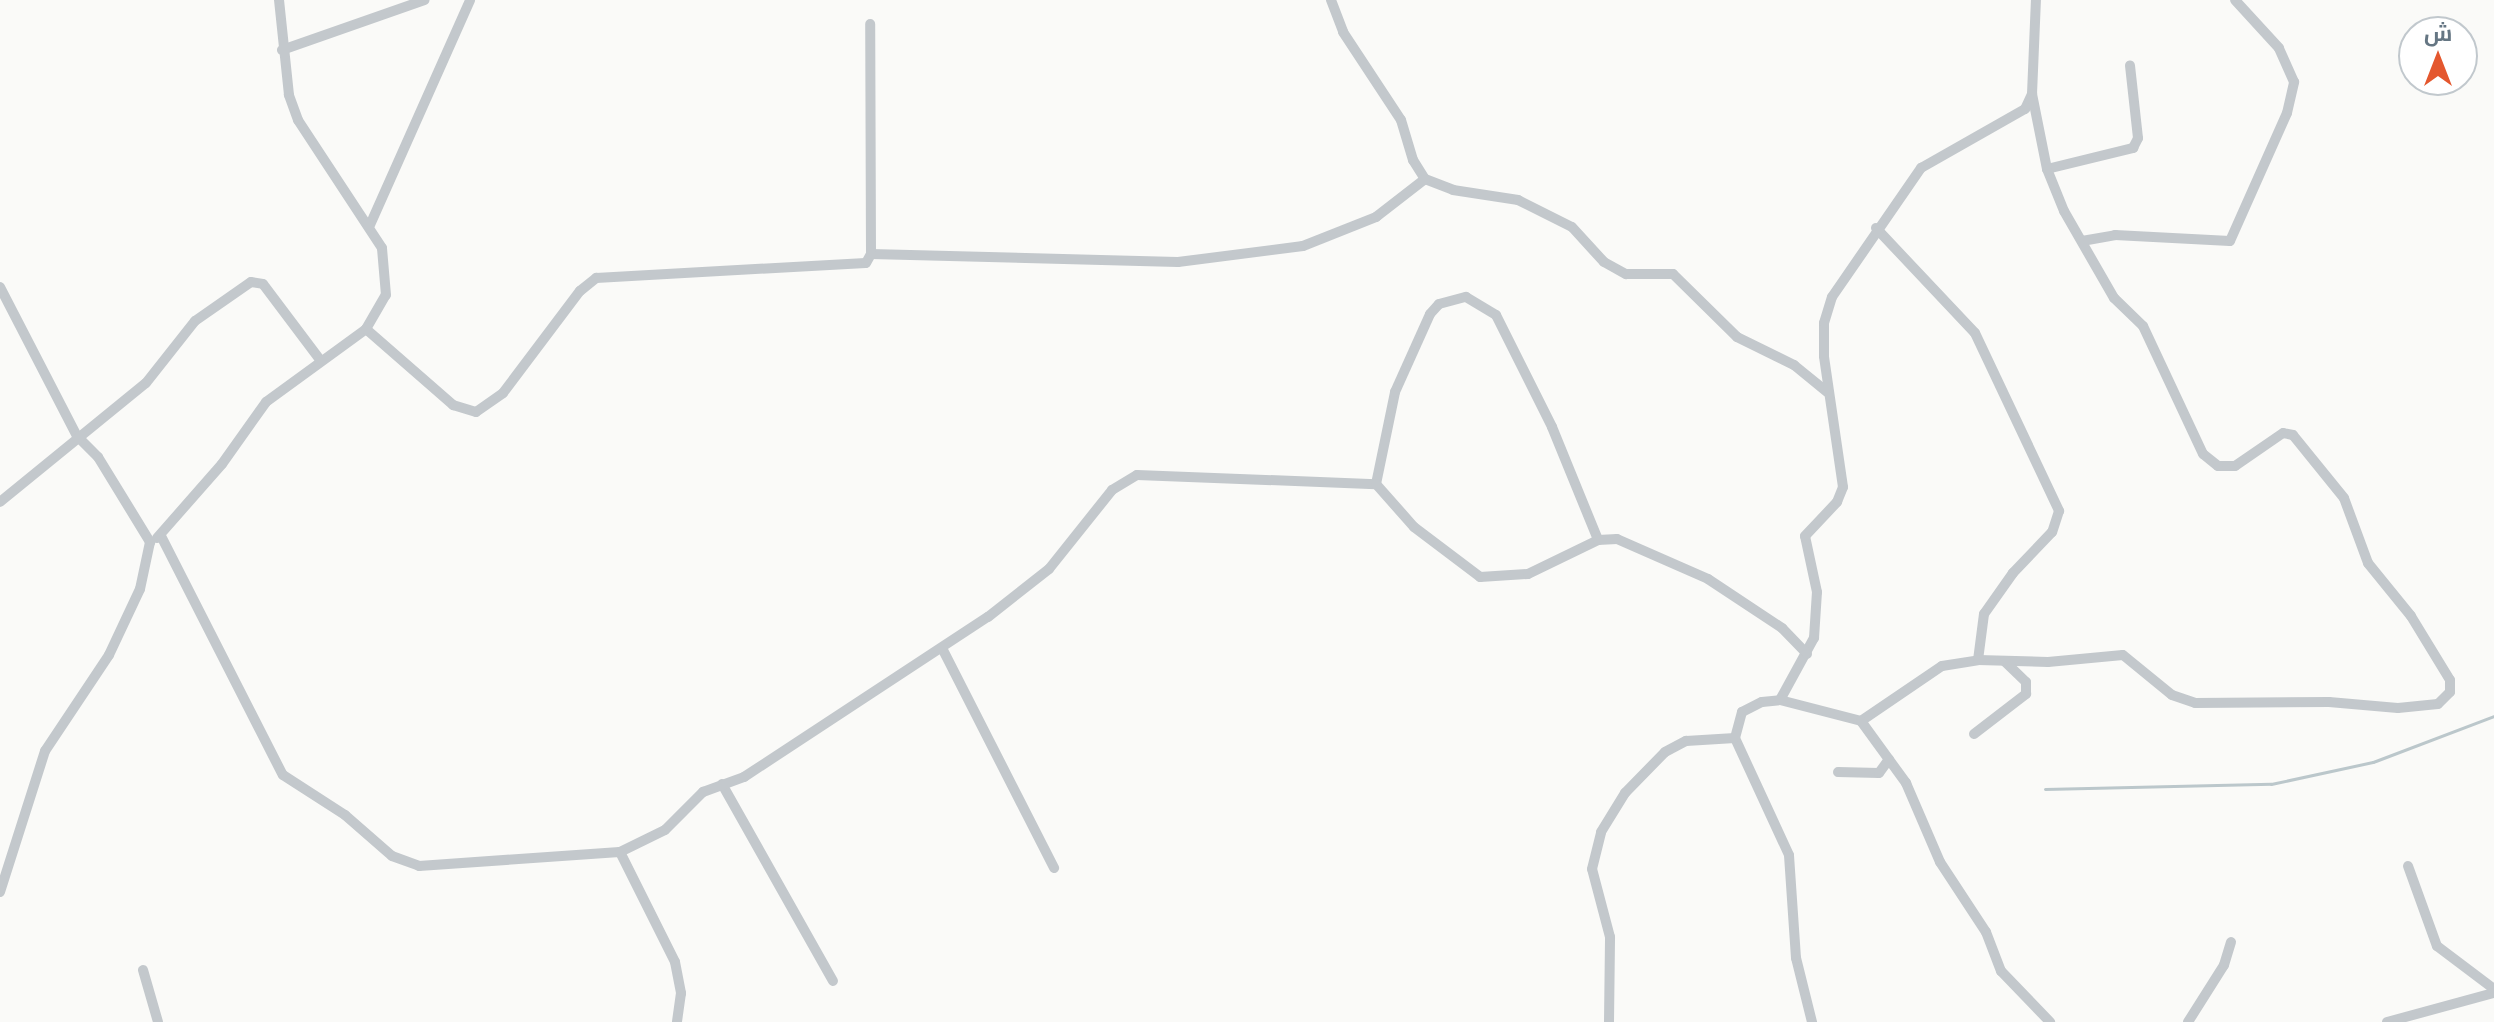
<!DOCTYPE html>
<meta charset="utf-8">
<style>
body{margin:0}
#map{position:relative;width:2494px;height:1022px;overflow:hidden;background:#fafaf8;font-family:"Varela Round",Cairo,sans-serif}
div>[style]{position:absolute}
.stream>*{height:3px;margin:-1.5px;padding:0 1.5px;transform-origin:1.5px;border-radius:1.5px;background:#bbc7cb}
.minor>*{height:10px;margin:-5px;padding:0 5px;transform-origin:5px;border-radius:5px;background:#c3c8cc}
span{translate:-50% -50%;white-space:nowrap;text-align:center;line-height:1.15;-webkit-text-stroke:8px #fff;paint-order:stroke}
.north{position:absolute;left:2398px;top:16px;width:80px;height:80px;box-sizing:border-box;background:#fff;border:2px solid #c1c8cd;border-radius:50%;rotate:0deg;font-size:22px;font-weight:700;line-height:32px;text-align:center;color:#657683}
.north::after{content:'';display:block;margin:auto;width:28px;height:36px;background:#e4572e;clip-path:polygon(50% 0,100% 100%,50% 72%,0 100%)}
</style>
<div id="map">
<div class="stream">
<div style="left:2045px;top:789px;width:226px;rotate:-1.3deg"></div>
<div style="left:2271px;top:784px;width:104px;rotate:-12.2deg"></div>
<div style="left:2373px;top:762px;width:129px;rotate:-20.8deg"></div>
</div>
<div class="minor">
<div style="left:1331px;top:0;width:34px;rotate:69deg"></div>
<div style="left:1343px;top:32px;width:105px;rotate:56.6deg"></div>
<div style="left:1401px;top:120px;width:42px;rotate:73.3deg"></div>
<div style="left:1413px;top:160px;width:22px;rotate:58deg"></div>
<div style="left:1425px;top:179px;width:30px;rotate:21deg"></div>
<div style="left:1453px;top:190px;width:66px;rotate:8.7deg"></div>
<div style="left:1518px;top:200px;width:60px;rotate:26.6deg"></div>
<div style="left:1572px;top:227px;width:47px;rotate:47.6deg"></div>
<div style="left:1604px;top:262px;width:25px;rotate:29deg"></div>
<div style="left:1626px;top:274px;width:47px"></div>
<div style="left:1673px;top:274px;width:90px;rotate:44.5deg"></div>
<div style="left:1737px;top:337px;width:64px;rotate:26.2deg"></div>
<div style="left:1794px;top:365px;width:43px;rotate:39.3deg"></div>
<div style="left:282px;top:50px;width:151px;rotate:-19.3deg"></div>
<div style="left:2047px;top:169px;width:89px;rotate:-13.7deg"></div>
<div style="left:2133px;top:148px;width:11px;rotate:-63deg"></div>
<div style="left:2138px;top:138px;width:73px;rotate:-96.3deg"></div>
<div style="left:370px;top:225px;width:246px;rotate:-66deg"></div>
<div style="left:1876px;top:228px;width:144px;rotate:46.7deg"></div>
<div style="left:1975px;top:333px;width:197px;rotate:64.7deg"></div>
<div style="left:2059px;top:511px;width:22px;rotate:108deg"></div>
<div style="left:2052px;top:532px;width:57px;rotate:133.6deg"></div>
<div style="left:2013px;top:573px;width:50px;rotate:125.3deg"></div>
<div style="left:1984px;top:614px;width:46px;rotate:97.4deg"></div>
<div style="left:2082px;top:241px;width:34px;rotate:-10deg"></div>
<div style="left:2115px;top:235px;width:115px;rotate:3deg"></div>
<div style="left:2230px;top:241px;width:140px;rotate:-66deg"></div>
<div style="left:2287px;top:113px;width:32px;rotate:-77deg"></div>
<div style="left:2294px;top:82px;width:37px;rotate:-114deg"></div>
<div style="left:2279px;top:48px;width:65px;rotate:-132.5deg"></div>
<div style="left:871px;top:254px;width:307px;rotate:1.5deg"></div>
<div style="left:1178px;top:262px;width:126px;rotate:-7.3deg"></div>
<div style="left:1303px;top:246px;width:79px;rotate:-21.7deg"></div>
<div style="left:1376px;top:217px;width:62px;rotate:-37.8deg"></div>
<div style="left:0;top:287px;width:168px;rotate:62.7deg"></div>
<div style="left:77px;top:436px;width:30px;rotate:45deg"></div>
<div style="left:98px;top:457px;width:100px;rotate:58.5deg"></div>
<div style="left:150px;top:542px;width:48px;rotate:102deg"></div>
<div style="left:140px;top:589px;width:73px;rotate:115.2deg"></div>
<div style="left:109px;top:655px;width:115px;rotate:123.7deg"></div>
<div style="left:45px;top:751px;width:148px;rotate:107.7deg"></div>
<div style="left:366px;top:329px;width:116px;rotate:41.1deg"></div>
<div style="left:453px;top:405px;width:24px;rotate:17deg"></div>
<div style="left:476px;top:412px;width:33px;rotate:-35deg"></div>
<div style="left:503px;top:393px;width:128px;rotate:-53deg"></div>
<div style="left:580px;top:291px;width:21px;rotate:-39deg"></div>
<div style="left:596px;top:278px;width:270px;rotate:-3.2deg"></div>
<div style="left:866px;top:263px;width:10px;rotate:-61deg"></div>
<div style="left:871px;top:254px;width:230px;rotate:-90.2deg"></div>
<div style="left:1376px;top:484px;width:94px;rotate:-78.3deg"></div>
<div style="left:1395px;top:392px;width:85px;rotate:-65.8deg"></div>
<div style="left:1430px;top:314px;width:13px;rotate:-48deg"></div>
<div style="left:1439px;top:304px;width:28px;rotate:-15deg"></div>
<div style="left:1466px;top:297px;width:35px;rotate:31deg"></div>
<div style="left:1496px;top:315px;width:125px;rotate:63.4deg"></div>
<div style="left:1552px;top:427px;width:122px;rotate:67.8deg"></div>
<div style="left:0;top:502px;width:188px;rotate:-39.2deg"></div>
<div style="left:146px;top:383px;width:79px;rotate:-51.7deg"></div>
<div style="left:195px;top:321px;width:68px;rotate:-34.9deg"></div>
<div style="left:251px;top:282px;width:12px;rotate:9deg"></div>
<div style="left:263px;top:284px;width:96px;rotate:53deg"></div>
<div style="left:161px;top:536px;width:268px;rotate:63deg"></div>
<div style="left:283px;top:775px;width:74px;rotate:32.8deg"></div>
<div style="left:345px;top:815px;width:62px;rotate:41.1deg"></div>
<div style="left:392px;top:856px;width:29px;rotate:20deg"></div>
<div style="left:419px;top:866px;width:201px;rotate:-4deg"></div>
<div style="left:620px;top:852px;width:123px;rotate:63.4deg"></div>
<div style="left:675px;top:962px;width:32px;rotate:79deg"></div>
<div style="left:681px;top:993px;width:29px;rotate:98deg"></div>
<div style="left:157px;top:538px;width:98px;rotate:-48.7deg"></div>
<div style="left:222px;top:464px;width:76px;rotate:-54.6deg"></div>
<div style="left:266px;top:402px;width:124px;rotate:-36.1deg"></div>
<div style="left:366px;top:329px;width:39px;rotate:-60deg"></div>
<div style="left:386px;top:295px;width:47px;rotate:-94.9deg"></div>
<div style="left:382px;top:248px;width:153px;rotate:-123.3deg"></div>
<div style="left:298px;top:120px;width:27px;rotate:-110deg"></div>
<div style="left:289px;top:95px;width:96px;rotate:-96deg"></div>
<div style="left:942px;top:648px;width:247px;rotate:63deg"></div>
<div style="left:1780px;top:700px;width:71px;rotate:-61.3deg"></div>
<div style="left:1814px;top:638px;width:46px;rotate:-86.3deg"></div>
<div style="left:1817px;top:592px;width:57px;rotate:-102.1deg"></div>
<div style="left:1805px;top:536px;width:47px;rotate:-46.7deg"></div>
<div style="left:1837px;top:502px;width:16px;rotate:-68deg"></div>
<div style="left:1843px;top:487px;width:132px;rotate:-98.3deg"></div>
<div style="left:1824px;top:356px;width:33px;rotate:-90deg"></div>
<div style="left:1824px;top:323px;width:27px;rotate:-73deg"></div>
<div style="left:1832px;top:297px;width:157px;rotate:-55.4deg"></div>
<div style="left:1921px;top:168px;width:120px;rotate:-29.6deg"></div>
<div style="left:2025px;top:109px;width:17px;rotate:-65deg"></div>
<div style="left:2032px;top:94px;width:94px;rotate:-87.6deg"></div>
<div style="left:1861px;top:721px;width:98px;rotate:-34.2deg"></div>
<div style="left:1942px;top:666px;width:36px;rotate:-9deg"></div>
<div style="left:1978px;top:660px;width:70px;rotate:1.6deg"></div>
<div style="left:2048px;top:662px;width:75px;rotate:-5.3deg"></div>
<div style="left:2123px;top:655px;width:63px;rotate:39.2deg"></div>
<div style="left:2172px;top:695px;width:24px;rotate:19deg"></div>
<div style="left:2195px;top:703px;width:134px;rotate:-0.4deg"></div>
<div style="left:2329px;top:702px;width:69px;rotate:5deg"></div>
<div style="left:2398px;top:708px;width:40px;rotate:-5.7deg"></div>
<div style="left:2438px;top:704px;width:17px;rotate:-45deg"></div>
<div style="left:2450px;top:692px;width:12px;rotate:-90deg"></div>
<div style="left:2450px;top:680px;width:75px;rotate:-121.4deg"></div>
<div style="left:2411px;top:616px;width:68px;rotate:-129.1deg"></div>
<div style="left:2368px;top:563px;width:69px;rotate:-110.3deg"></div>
<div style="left:2344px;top:498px;width:81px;rotate:-129deg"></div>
<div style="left:2293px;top:435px;width:10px;rotate:-169deg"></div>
<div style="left:2283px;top:433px;width:58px;rotate:145.5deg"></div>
<div style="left:2235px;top:466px;width:17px;rotate:180deg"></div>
<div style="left:2218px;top:466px;width:19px;rotate:-141deg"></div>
<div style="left:2203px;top:454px;width:141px;rotate:-115.1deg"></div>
<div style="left:2143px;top:326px;width:40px;rotate:-136deg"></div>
<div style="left:2114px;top:298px;width:100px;rotate:-119.9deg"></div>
<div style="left:2064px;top:211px;width:45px;rotate:-112deg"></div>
<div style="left:2047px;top:169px;width:76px;rotate:-101.3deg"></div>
<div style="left:1974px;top:734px;width:66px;rotate:-37.6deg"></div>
<div style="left:2026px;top:694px;width:12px;rotate:-90deg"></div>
<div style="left:2026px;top:682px;width:30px;rotate:-136deg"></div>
<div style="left:1838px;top:772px;width:41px;rotate:1.4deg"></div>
<div style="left:1879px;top:773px;width:17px;rotate:-54deg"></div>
<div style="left:722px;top:784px;width:226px;rotate:60.6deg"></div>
<div style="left:620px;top:852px;width:50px;rotate:-26.1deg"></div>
<div style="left:665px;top:830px;width:54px;rotate:-45deg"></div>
<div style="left:703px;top:792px;width:44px;rotate:-20.1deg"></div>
<div style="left:744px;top:777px;width:292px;rotate:-33.3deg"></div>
<div style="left:988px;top:617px;width:78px;rotate:-38.2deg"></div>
<div style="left:1049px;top:569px;width:101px;rotate:-51.4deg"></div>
<div style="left:1112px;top:490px;width:29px;rotate:-31deg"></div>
<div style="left:1137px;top:475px;width:239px;rotate:2.2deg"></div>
<div style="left:1376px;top:484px;width:57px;rotate:48.5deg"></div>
<div style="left:1414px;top:527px;width:83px;rotate:37.1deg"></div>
<div style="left:1480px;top:577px;width:48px;rotate:-3.6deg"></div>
<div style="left:1528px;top:574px;width:78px;rotate:-25.9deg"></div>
<div style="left:1598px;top:540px;width:19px;rotate:-3deg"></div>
<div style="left:1617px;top:539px;width:99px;rotate:23.7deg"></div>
<div style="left:1708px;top:579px;width:89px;rotate:33.5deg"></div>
<div style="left:1782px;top:628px;width:36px;rotate:46deg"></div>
<div style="left:2408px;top:866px;width:85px;rotate:70.1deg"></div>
<div style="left:2437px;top:946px;width:71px;rotate:37deg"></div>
<div style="left:143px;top:970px;width:54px;rotate:73.9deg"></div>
<div style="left:1609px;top:1022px;width:85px;rotate:-89.3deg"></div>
<div style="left:1610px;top:937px;width:70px;rotate:-104.8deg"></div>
<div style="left:1592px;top:869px;width:38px;rotate:-76deg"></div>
<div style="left:1601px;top:832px;width:46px;rotate:-58.4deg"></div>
<div style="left:1625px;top:793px;width:57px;rotate:-45.7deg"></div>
<div style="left:1665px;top:752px;width:24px;rotate:-28deg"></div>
<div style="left:1686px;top:741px;width:49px;rotate:-3.5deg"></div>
<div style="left:1812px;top:1022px;width:66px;rotate:-104deg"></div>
<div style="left:1796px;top:958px;width:103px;rotate:-93.9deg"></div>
<div style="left:1789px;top:855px;width:129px;rotate:-114.8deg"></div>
<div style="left:1735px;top:738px;width:27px;rotate:-75deg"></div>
<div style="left:1742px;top:712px;width:22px;rotate:-27deg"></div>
<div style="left:1762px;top:702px;width:18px;rotate:-6deg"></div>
<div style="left:1780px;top:700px;width:84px;rotate:14.5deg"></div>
<div style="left:1861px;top:721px;width:77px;rotate:54deg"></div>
<div style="left:1906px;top:783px;width:86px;rotate:66.7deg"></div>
<div style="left:1940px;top:862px;width:84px;rotate:56.7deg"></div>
<div style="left:1986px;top:932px;width:42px;rotate:69deg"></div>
<div style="left:2001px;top:971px;width:71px;rotate:46.1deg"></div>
<div style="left:2188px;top:1022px;width:67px;rotate:-57.7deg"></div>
<div style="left:2224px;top:965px;width:24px;rotate:-73deg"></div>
<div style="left:2387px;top:1022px;width:111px;rotate:-15.2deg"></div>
</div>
<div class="north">ش</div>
</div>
